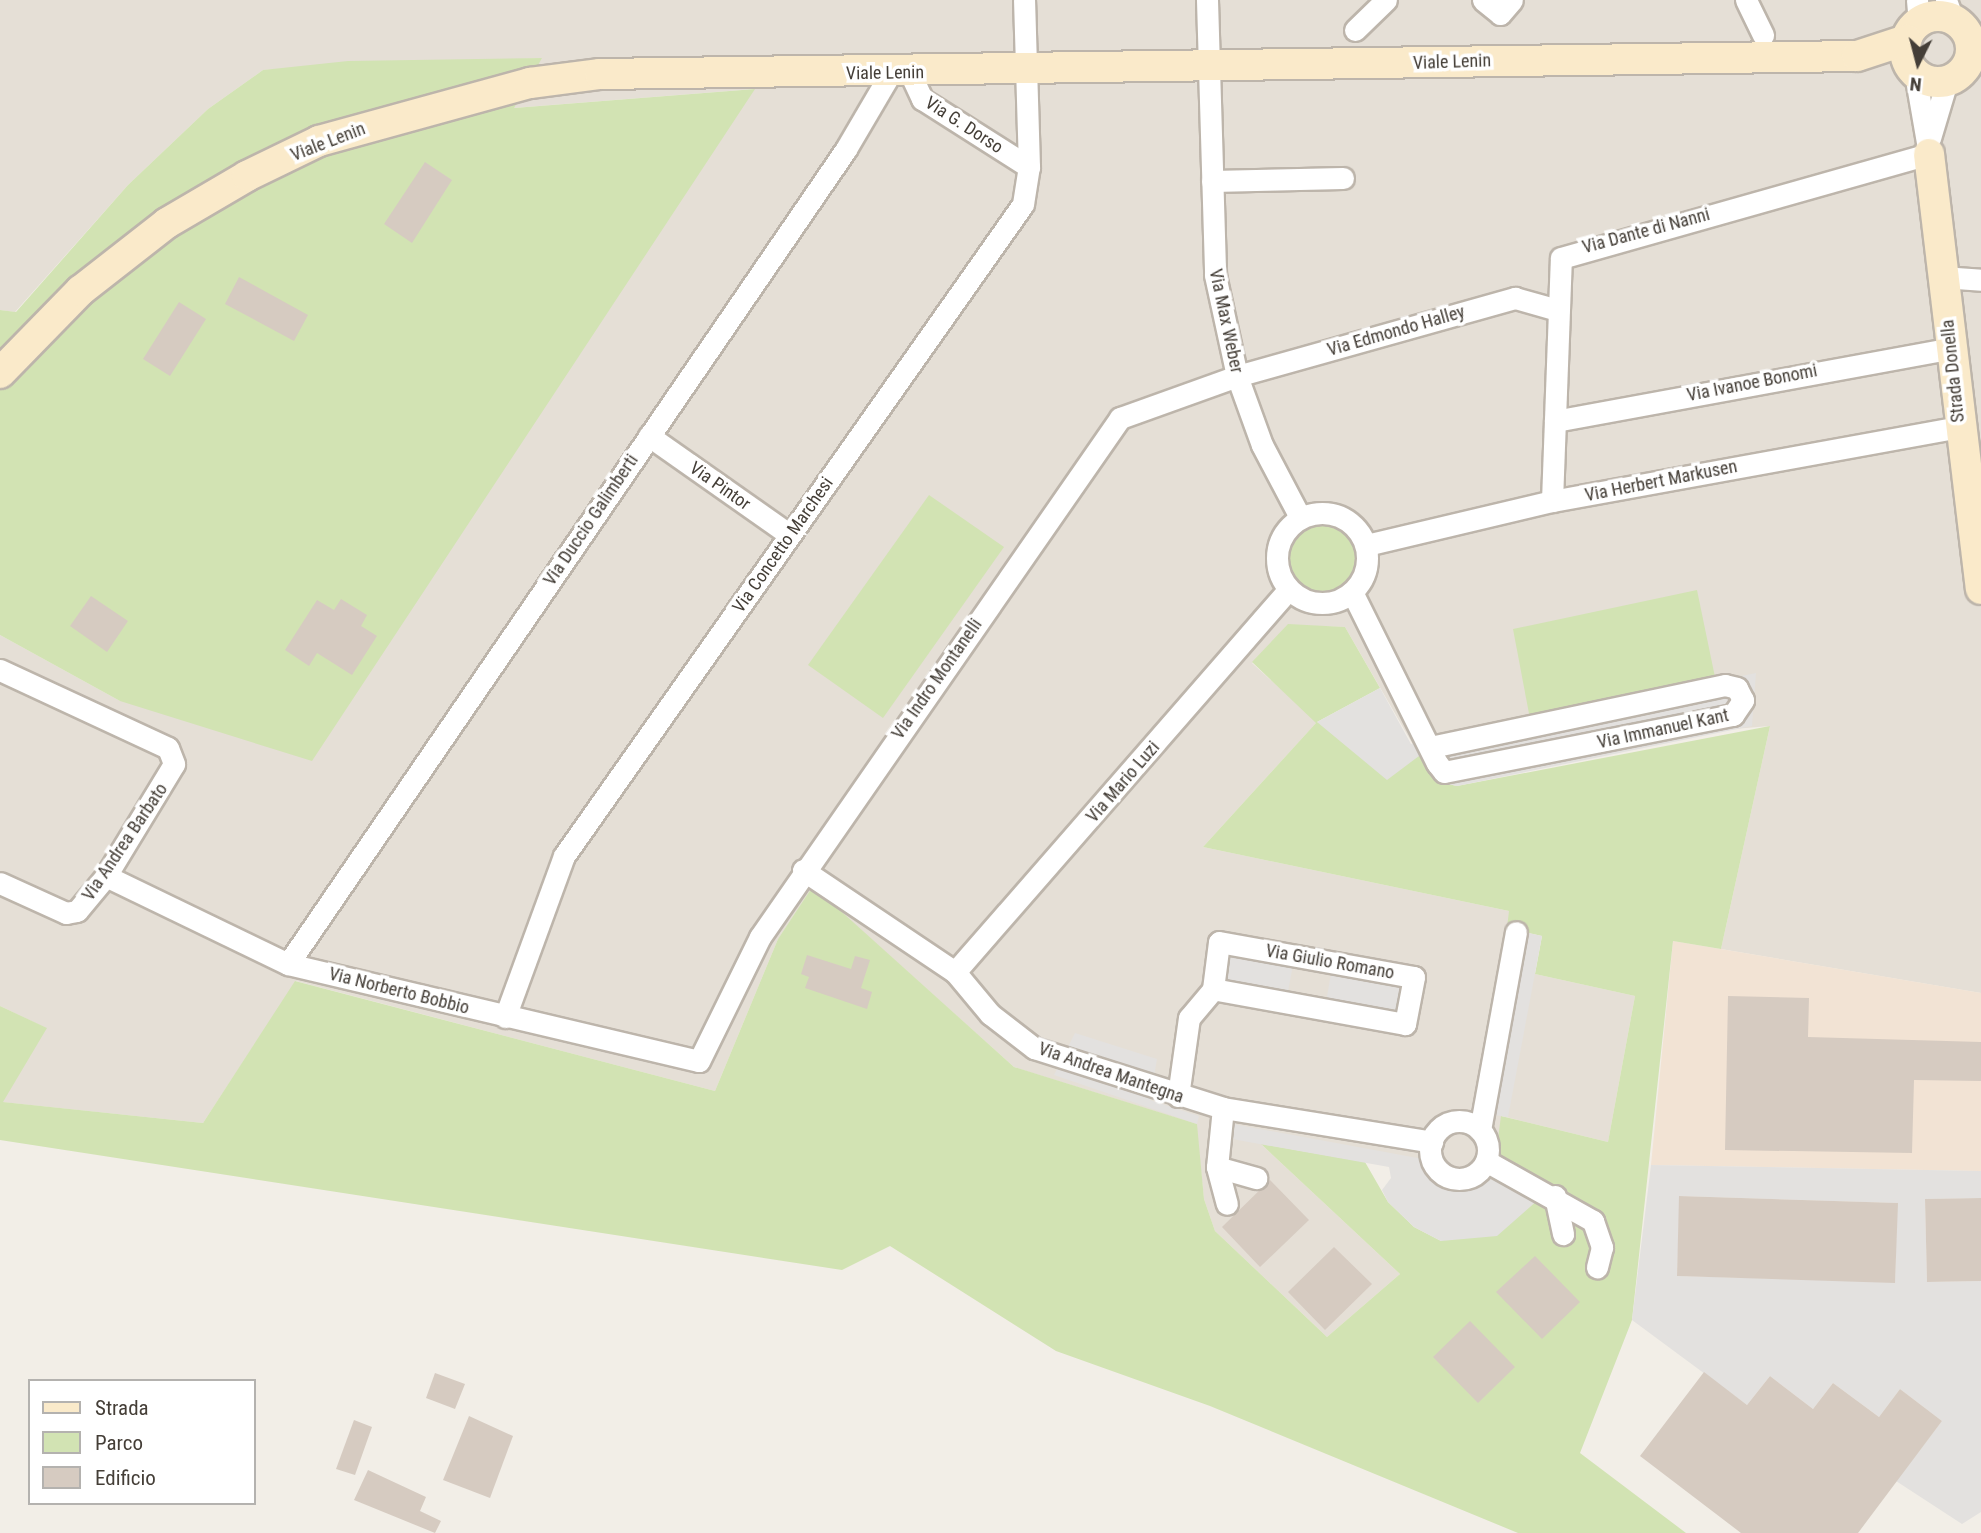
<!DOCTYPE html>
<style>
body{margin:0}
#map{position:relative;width:1981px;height:1533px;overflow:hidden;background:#f2eee7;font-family:"Roboto Condensed",sans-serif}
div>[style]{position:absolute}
.residential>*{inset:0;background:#e5dfd6}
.commercial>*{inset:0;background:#f2e3d4}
.green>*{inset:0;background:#d2e3b3}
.round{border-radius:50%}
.parking>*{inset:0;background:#e3e1df}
.building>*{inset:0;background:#d6cbc1}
.roads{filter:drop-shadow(2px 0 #bdb5ab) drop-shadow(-2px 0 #bdb5ab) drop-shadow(0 2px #bdb5ab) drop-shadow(0 -2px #bdb5ab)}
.street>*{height:21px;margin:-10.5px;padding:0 10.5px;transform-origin:10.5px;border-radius:10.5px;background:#fff}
.street>.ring{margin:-10.5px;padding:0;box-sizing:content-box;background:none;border:21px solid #fff;border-radius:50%}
.secondary>*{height:30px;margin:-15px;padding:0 15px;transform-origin:15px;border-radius:15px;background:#faeaca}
.secondary>.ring{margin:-15px;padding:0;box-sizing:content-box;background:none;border:30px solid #faeaca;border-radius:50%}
span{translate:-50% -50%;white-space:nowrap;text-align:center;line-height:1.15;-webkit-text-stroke:7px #fff;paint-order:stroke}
.street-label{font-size:18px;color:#443e37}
.legend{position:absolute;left:28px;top:1379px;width:228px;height:126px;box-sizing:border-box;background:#fff;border:2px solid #b4b2af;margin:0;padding:9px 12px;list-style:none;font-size:21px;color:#443e37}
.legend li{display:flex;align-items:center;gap:14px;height:35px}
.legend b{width:35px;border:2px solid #b4b2af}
.north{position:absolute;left:1883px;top:28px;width:70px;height:70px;-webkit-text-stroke:5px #fff;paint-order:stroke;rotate:186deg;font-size:19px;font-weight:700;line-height:28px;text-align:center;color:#443e37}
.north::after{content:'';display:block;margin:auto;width:24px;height:32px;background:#443e37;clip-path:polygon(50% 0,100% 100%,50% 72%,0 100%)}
</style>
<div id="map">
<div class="residential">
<div style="clip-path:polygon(0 0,1981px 0,1981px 993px,1721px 949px,1770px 726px,1419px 755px,1345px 627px,1288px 625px,1252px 663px,1317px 722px,1203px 847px,1509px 911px,1535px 974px,1635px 996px,1608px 1142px,1502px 1116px,1493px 1176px,1262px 1145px,1400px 1274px,1327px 1337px,1215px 1231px,1204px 1199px,1196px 1124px,1014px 1067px,813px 887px,778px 939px,715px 1091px,296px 981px,203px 1123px,2px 1102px,46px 1028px,0 1006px,0 635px,120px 701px,754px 89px,513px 108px,541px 58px,263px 70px,208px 109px,128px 185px,15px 312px,0 310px)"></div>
</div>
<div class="commercial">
<div style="clip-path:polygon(1673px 941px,1981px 993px,1981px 1171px,1651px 1165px)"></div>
</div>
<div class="green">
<div style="clip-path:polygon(542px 58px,514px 108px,755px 89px,312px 761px,120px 701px,0 635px,0 310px,16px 312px,128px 185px,208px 109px,263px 70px,348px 61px)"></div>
<div style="clip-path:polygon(929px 495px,1004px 547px,883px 718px,808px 665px)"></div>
<div class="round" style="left:1282px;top:520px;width:76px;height:76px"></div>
<div style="clip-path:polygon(1697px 590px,1716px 682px,1530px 719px,1513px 629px)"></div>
<div style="clip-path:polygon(1288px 624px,1345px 627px,1380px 688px,1317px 722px,1419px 755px,1439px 782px,1457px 786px,1770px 726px,1721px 949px,1673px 941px,1632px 1320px,1580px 1453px,1686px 1533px,1518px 1533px,1210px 1406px,1056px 1351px,890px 1246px,842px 1270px,0 1140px,0 1006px,47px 1028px,3px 1102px,203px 1123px,295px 981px,715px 1091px,778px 939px,813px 886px,1014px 1067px,1197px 1124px,1204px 1199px,1215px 1231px,1327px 1337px,1400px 1274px,1261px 1144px,1365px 1162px,1388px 1202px,1414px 1227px,1441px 1241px,1493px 1176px,1501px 1116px,1608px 1142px,1635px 996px,1535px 974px,1542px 936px,1507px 928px,1509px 911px,1203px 847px,1316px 723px,1252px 662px)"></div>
</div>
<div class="parking">
<div style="clip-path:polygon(1756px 673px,1752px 726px,1457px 786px,1439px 782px,1419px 756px,1387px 780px,1317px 722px,1380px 688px,1411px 744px)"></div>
<div style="clip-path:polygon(1507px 928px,1542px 936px,1508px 1117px,1472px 1112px)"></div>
<div style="clip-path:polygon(1223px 947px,1294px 959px,1287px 997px,1216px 985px)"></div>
<div style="clip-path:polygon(1332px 968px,1406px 981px,1400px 1015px,1326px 1002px)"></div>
<div style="clip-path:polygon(1075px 1033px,1157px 1059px,1150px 1100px,1199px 1116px,1197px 1124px,1054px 1075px)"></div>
<div style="clip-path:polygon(1233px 1124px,1423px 1159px,1428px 1173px,1449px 1187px,1476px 1189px,1493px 1176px,1539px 1199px,1497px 1236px,1441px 1241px,1414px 1227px,1388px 1202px,1382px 1190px,1391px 1178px,1389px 1167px,1232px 1139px)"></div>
<div style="clip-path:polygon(evenodd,1651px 1165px,1981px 1171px,1981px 1198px,1925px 1199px,1927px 1282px,1981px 1281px,1981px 1512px,1962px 1524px,1896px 1481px,1942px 1421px,1900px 1389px,1879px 1417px,1833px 1383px,1813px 1409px,1770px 1376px,1747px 1405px,1632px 1320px,1651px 1165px,1680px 1196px,1897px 1203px,1895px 1282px,1677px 1276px,1680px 1196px)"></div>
</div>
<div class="building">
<div style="clip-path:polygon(425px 162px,452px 180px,412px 243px,384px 224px)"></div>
<div style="clip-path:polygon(239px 277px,308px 315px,294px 341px,225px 304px)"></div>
<div style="clip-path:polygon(179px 302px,206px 319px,170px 376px,143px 359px)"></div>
<div style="clip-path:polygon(91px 596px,128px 621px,107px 652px,70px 626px)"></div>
<div style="clip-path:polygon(341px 599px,367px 615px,361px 626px,377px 636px,352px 675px,317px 653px,309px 666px,285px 650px,317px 600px,334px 610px)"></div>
<div style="clip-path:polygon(807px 955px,851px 969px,855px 956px,870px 960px,861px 988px,872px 992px,867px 1009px,805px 988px,809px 977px,801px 974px)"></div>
<div style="clip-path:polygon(1728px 996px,1809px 998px,1808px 1037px,1981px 1042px,1981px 1081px,1914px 1080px,1912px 1153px,1725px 1150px)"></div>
<div style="clip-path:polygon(1270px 1180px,1309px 1220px,1260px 1267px,1222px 1227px)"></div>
<div style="clip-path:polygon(1679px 1196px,1898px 1203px,1895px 1283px,1677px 1276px)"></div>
<div style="clip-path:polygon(1981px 1198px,1981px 1281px,1927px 1282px,1925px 1199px)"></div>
<div style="clip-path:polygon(1334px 1247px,1372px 1284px,1325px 1330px,1288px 1292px)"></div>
<div style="clip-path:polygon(1535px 1256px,1580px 1302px,1542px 1339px,1496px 1292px)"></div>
<div style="clip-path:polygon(1470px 1321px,1515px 1367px,1478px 1403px,1433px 1357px)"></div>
<div style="clip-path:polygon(1704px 1372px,1747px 1405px,1770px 1376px,1813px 1409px,1833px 1383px,1879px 1417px,1900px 1389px,1942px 1421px,1858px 1533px,1741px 1533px,1640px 1456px)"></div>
<div style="clip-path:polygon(435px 1373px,465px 1384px,455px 1409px,426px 1398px)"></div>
<div style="clip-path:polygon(469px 1416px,513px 1436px,490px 1498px,443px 1480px)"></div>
<div style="clip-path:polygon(354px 1420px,372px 1427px,355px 1475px,336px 1469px)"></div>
<div style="clip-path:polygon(368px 1470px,426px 1497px,420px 1511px,441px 1521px,435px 1533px,354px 1500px)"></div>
</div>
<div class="roads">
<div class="street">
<div style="left:1207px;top:0;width:275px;rotate:88.3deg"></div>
<div style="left:1215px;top:275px;width:103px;rotate:77.7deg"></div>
<div style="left:1237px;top:376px;width:73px;rotate:70.1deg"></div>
<div style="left:1262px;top:445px;width:81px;rotate:62.2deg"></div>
<div style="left:1483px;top:0;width:22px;rotate:39deg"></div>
<div style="left:1500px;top:14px;width:18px;rotate:-49deg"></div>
<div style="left:1746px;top:0;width:39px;rotate:64deg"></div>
<div style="left:1917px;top:0;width:22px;rotate:85deg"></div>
<div style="left:1946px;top:0;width:20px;rotate:70deg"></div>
<div style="left:1355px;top:30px;width:43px;rotate:-44.1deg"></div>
<div style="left:910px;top:73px;width:29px;rotate:65deg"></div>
<div style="left:922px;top:99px;width:127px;rotate:32.4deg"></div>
<div style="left:1915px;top:73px;width:82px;rotate:80.2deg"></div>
<div style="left:1930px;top:138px;width:59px;rotate:-73.4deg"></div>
<div style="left:1212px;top:181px;width:131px;rotate:-1.3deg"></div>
<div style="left:1942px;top:277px;width:39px;rotate:4deg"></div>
<div style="left:1555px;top:421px;width:403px;rotate:-10.4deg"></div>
<div style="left:649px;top:436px;width:172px;rotate:35.1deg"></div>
<div style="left:1552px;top:501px;width:243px;rotate:-87.9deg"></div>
<div style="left:1561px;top:258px;width:382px;rotate:-15.8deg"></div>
<div class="ring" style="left:1277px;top:513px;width:69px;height:69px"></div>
<div style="left:1366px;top:545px;width:191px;rotate:-13.3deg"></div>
<div style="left:1552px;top:501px;width:414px;rotate:-10.3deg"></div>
<div style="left:1352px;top:592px;width:191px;rotate:63.6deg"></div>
<div style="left:1437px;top:763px;width:11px;rotate:52deg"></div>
<div style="left:1444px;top:772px;width:295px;rotate:-11.2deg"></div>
<div style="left:1733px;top:715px;width:18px;rotate:-56deg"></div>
<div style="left:1743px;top:700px;width:13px;rotate:-117deg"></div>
<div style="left:1737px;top:688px;width:12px;rotate:-166deg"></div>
<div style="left:1725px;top:685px;width:300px;rotate:168.1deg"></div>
<div style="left:0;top:670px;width:185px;rotate:24.9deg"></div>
<div style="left:168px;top:748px;width:17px;rotate:69deg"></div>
<div style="left:174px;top:764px;width:131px;rotate:121.3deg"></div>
<div style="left:106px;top:876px;width:45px;rotate:129.6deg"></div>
<div style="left:77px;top:911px;width:11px;rotate:170deg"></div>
<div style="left:66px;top:913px;width:72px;rotate:-155.6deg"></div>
<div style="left:803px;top:870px;width:183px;rotate:33.9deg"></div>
<div style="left:955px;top:972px;width:55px;rotate:50.2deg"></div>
<div style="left:990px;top:1014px;width:56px;rotate:37.7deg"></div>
<div style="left:1034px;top:1048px;width:198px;rotate:17.6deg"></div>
<div style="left:1223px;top:1108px;width:212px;rotate:9.2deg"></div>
<div style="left:106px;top:876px;width:202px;rotate:25.8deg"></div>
<div style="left:288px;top:964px;width:422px;rotate:13.3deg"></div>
<div style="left:699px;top:1061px;width:138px;rotate:-63.8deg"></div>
<div style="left:760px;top:937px;width:632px;rotate:-55.25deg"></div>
<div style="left:1120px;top:418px;width:124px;rotate:-19.7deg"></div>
<div style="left:1237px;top:376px;width:289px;rotate:-15.7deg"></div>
<div style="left:1515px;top:298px;width:41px;rotate:15.8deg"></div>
<div style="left:288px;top:964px;width:988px;rotate:-55.6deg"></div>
<div style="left:846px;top:149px;width:87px;rotate:-59.6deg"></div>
<div style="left:955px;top:972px;width:508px;rotate:-48.91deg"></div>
<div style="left:505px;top:1017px;width:171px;rotate:-69.9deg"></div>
<div style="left:564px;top:856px;width:797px;rotate:-54.85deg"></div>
<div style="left:1023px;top:204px;width:37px;rotate:-81deg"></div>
<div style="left:1029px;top:167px;width:167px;rotate:-91.7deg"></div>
<div style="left:1178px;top:1096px;width:79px;rotate:-82deg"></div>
<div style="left:1189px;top:1018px;width:38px;rotate:-50deg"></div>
<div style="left:1213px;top:989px;width:47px;rotate:-82.7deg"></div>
<div style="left:1219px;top:942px;width:198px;rotate:10.2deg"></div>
<div style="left:1414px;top:977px;width:48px;rotate:100.8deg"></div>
<div style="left:1405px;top:1024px;width:195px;rotate:-169.7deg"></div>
<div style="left:1223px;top:1108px;width:59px;rotate:95.8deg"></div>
<div style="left:1217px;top:1167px;width:38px;rotate:75deg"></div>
<div class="ring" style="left:1430px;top:1121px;width:37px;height:37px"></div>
<div style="left:1480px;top:1130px;width:201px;rotate:-79.7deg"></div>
<div style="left:1486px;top:1161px;width:123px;rotate:29.3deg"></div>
<div style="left:1593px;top:1221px;width:28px;rotate:71deg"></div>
<div style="left:1602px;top:1247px;width:21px;rotate:104deg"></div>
<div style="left:1217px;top:1167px;width:41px;rotate:15.8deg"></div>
<div style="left:1555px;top:1196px;width:39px;rotate:78deg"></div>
</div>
<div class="secondary">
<div class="ring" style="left:1905px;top:16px;width:36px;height:36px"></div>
<div style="left:1929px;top:154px;width:438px;rotate:83.2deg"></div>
<div style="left:0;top:373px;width:115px;rotate:-45.7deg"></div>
<div style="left:80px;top:291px;width:110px;rotate:-38deg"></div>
<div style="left:167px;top:223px;width:93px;rotate:-30.4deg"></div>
<div style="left:247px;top:176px;width:80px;rotate:-25.9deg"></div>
<div style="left:319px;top:141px;width:219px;rotate:-15.4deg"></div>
<div style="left:530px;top:83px;width:71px;rotate:-7.3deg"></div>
<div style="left:600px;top:74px;width:1257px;rotate:-0.82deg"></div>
<div style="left:1857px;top:56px;width:52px;rotate:-18.1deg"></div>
</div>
</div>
<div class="street-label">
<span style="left:1452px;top:62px;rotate:-2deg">Viale Lenin</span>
<span style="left:885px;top:73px;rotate:-1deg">Viale Lenin</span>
<span style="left:964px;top:125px;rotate:33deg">Via G. Dorso</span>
<span style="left:328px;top:142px;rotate:-21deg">Viale Lenin</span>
<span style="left:1646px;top:231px;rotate:-15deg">Via Dante di Nanni</span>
<span style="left:1226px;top:321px;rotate:78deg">Via Max Weber</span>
<span style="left:1396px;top:331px;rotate:-16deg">Via Edmondo Halley</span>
<span style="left:1953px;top:371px;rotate:-96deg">Strada Donella</span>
<span style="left:1752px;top:383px;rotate:-11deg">Via Ivanoe Bonomi</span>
<span style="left:1661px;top:481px;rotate:-11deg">Via Herbert Markusen</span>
<span style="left:720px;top:486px;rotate:35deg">Via Pintor</span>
<span style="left:591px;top:520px;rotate:-56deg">Via Duccio Galimberti</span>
<span style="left:783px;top:545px;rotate:-55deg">Via Concetto Marchesi</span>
<span style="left:937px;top:679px;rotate:-55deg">Via Indro Montanelli</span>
<span style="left:1663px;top:729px;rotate:-12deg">Via Immanuel Kant</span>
<span style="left:1123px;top:782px;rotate:-49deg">Via Mario Luzi</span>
<span style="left:125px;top:842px;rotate:-56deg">Via Andrea Barbato</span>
<span style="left:1330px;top:962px;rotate:10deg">Via Giulio Romano</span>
<span style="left:399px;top:991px;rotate:14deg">Via Norberto Bobbio</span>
<span style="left:1111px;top:1073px;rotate:19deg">Via Andrea Mantegna</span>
</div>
<ul class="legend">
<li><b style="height:9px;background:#faeaca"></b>Strada</li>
<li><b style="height:19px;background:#d2e3b3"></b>Parco</li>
<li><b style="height:19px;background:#d6cbc1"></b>Edificio</li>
</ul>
<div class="north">N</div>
</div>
